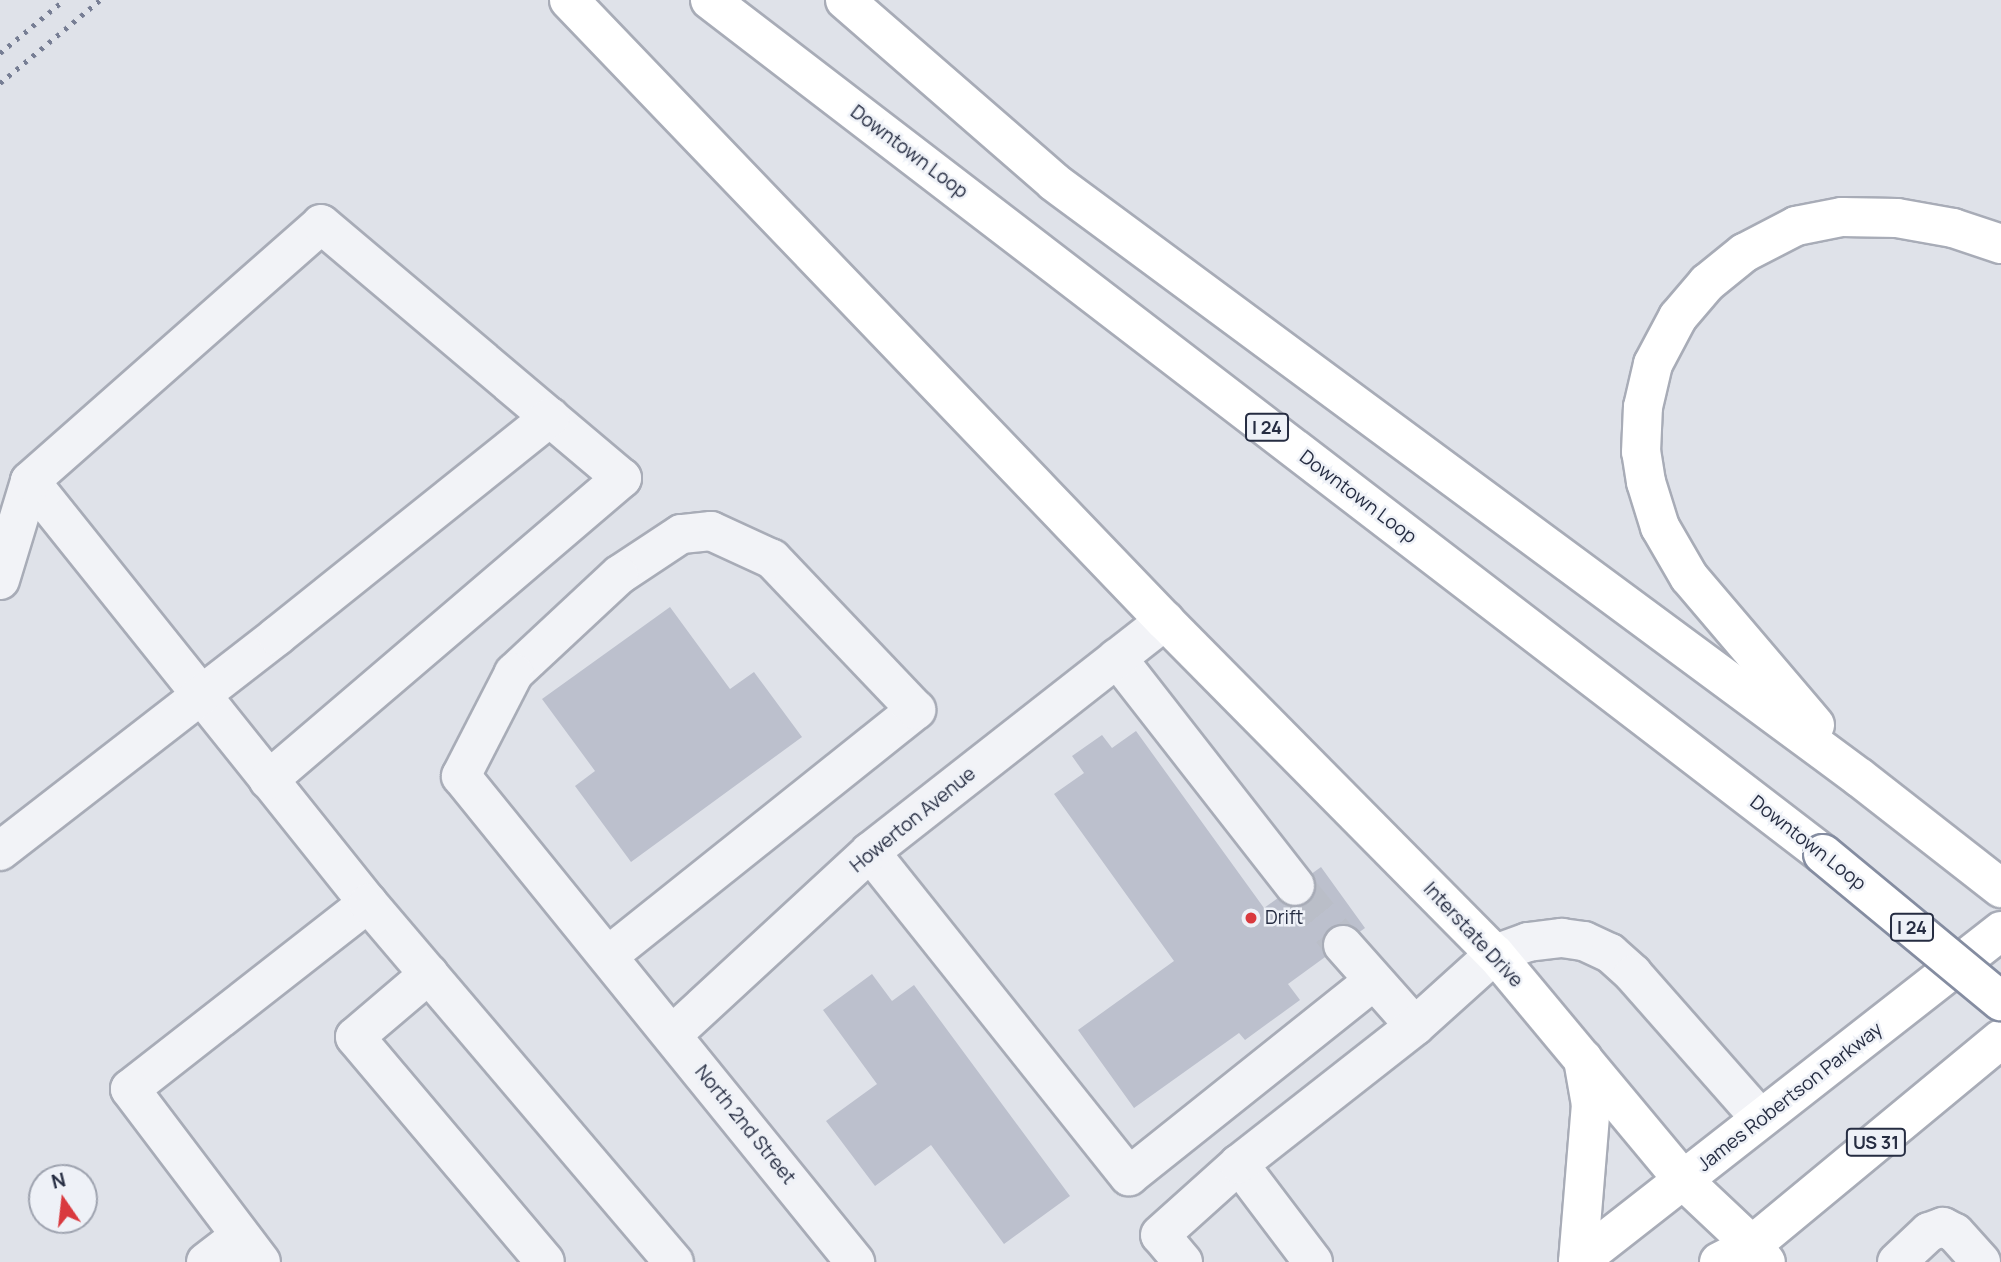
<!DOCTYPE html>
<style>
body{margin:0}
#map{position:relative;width:2001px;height:1262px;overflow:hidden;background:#dfe2e9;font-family:Manrope,sans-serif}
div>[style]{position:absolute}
.building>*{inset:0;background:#bcc0cd}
.minor-tunnel>*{height:38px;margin-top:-19px;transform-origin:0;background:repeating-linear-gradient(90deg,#babec8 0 38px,transparent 0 57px)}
.roads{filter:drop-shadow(2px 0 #a8acb7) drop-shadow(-2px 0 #a8acb7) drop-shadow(0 2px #a8acb7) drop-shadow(0 -2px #a8acb7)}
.minor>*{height:38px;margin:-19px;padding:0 19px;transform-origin:19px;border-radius:19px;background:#f2f3f7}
.major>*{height:38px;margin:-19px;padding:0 19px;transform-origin:19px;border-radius:19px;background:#fff}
.highway>*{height:38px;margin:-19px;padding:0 19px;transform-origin:19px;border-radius:19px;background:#fff}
.rail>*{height:5px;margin-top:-2.5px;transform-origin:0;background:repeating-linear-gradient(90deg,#777e94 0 3.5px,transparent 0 10.5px)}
.bridges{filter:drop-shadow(2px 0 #858da1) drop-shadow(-2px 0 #858da1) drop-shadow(0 2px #858da1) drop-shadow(0 -2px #858da1)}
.highway-bridge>*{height:38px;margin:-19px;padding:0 19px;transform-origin:19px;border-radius:19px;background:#fff}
.dots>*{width:19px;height:19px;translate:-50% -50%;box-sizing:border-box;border:4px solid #eef1f7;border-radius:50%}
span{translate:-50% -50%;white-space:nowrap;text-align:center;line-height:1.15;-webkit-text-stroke:5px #eef1f7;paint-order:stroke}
.shield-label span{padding:2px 5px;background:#eef1f7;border:2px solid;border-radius:5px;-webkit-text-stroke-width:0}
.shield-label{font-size:18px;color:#262d42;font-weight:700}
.street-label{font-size:19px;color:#262d42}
.poi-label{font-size:19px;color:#262d42}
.left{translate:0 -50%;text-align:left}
.north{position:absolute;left:28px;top:1164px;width:70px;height:70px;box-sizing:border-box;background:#eef1f7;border:2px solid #9ea3af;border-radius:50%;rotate:346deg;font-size:19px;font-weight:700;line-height:28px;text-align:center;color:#262d42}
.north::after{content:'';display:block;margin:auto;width:24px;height:32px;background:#d9393e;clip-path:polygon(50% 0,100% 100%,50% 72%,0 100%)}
</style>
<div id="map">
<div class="building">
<div style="clip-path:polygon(670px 607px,730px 689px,754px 672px,802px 737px,631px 862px,575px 786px,595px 771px,542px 699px)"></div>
<div style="clip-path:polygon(1136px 731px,1264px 908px,1321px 867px,1365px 928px,1288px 984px,1300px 1000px,1245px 1040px,1239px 1033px,1134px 1108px,1078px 1030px,1174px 961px,1054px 794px,1084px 773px,1072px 756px,1102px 735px,1112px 748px)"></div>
<div style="clip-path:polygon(872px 974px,892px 1001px,914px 985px,1070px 1196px,1004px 1244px,931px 1145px,875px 1186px,826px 1121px,877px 1084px,823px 1010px)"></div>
</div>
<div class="minor-tunnel">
<div style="left:1295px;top:886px;width:76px;rotate:50.9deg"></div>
</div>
<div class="roads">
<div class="minor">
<div style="left:30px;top:481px;width:541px;rotate:51.31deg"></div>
<div style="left:368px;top:903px;width:302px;rotate:142deg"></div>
<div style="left:130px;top:1089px;width:217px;rotate:52.9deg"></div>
<div style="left:0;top:580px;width:103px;rotate:-73.1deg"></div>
<div style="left:30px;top:481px;width:388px;rotate:-41.4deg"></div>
<div style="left:321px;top:224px;width:394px;rotate:40.2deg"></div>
<div style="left:622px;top:478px;width:465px;rotate:139.5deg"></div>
<div style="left:1117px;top:658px;width:289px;rotate:52deg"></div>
<div style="left:0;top:851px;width:351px;rotate:-37.8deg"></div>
<div style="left:277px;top:636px;width:350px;rotate:-38.7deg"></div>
<div style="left:870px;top:852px;width:415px;rotate:51.4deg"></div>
<div style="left:1129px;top:1176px;width:312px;rotate:-38.6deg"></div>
<div style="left:368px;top:903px;width:472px;rotate:49.6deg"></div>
<div style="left:1343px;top:945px;width:108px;rotate:48.4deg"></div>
<div style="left:609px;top:955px;width:393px;rotate:-38.6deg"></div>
<div style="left:916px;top:710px;width:209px;rotate:-133.6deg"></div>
<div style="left:772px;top:559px;width:67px;rotate:-155.3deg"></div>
<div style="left:711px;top:531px;width:30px;rotate:174deg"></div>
<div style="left:681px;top:534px;width:74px;rotate:146.5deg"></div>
<div style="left:619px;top:575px;width:144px;rotate:137deg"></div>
<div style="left:514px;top:673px;width:116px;rotate:117.2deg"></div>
<div style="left:461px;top:776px;width:626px;rotate:50.97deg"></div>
<div style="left:429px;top:974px;width:97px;rotate:139.6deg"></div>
<div style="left:355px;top:1037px;width:294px;rotate:49.8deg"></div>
<div style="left:673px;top:1034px;width:268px;rotate:-42.7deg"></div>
<div style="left:870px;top:852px;width:375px;rotate:-38.1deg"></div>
<div style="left:206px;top:1262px;width:43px;rotate:-37.4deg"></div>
<div style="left:1183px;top:1262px;width:35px;rotate:-130deg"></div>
<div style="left:1160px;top:1235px;width:106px;rotate:-41.9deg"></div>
<div style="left:1313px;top:1262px;width:123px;rotate:-127.1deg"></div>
<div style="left:1239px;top:1164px;width:224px;rotate:-38.1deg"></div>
<div style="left:1415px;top:1026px;width:108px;rotate:-42deg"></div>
<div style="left:1495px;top:954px;width:35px;rotate:-20deg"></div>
<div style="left:1528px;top:942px;width:34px;rotate:-7deg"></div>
<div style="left:1562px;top:938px;width:22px;rotate:8deg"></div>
<div style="left:1584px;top:941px;width:29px;rotate:25deg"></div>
<div style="left:1610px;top:953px;width:31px;rotate:42deg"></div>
<div style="left:1633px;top:974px;width:192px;rotate:48.6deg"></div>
<div style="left:1897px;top:1262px;width:44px;rotate:-43.2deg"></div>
<div style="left:1929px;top:1232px;width:15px;rotate:-20deg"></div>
<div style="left:1943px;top:1227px;width:13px;rotate:27deg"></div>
<div style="left:1955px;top:1233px;width:39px;rotate:48deg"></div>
</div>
<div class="major">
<div style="left:1165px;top:621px;width:469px;rotate:45.3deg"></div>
<div style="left:1495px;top:954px;width:295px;rotate:50.2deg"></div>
<div style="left:1684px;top:1181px;width:93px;rotate:43.3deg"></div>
<div style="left:1752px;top:1245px;width:22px;rotate:51deg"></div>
<div style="left:1578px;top:1262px;width:537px;rotate:-38.04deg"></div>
<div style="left:1578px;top:1262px;width:158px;rotate:-85.3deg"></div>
<div style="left:1591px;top:1105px;width:47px;rotate:-99.9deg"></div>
<div style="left:1719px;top:1262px;width:37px;rotate:-27deg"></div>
<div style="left:1752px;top:1245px;width:323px;rotate:-39.6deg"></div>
</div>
<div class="highway">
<div style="left:569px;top:0;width:861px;rotate:46.18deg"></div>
<div style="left:710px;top:0;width:1403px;rotate:37.5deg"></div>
<div style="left:845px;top:0;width:277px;rotate:41deg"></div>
<div style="left:1054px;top:182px;width:1002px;rotate:36.48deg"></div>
<div style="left:1860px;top:778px;width:179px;rotate:38deg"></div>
<div style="left:1815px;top:725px;width:194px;rotate:-130.4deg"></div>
<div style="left:1689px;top:577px;width:58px;rotate:-120.1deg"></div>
<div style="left:1660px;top:527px;width:47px;rotate:-107.3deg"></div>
<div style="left:1646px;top:482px;width:30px;rotate:-99deg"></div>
<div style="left:1641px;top:452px;width:45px;rotate:-87.5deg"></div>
<div style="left:1643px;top:407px;width:44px;rotate:-76.9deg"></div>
<div style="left:1653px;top:364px;width:53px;rotate:-62deg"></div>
<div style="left:1678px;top:317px;width:45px;rotate:-49.5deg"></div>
<div style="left:1707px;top:283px;width:48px;rotate:-39deg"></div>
<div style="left:1744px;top:253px;width:59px;rotate:-27.4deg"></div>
<div style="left:1796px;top:226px;width:47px;rotate:-11.1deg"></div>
<div style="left:1842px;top:217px;width:55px;rotate:1deg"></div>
<div style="left:1897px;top:218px;width:57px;rotate:10.1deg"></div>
<div style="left:1953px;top:228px;width:51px;rotate:18.4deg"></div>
</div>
</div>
<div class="rail">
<div style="left:0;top:53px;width:83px;rotate:-39.6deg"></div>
<div style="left:0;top:83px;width:130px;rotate:-39.7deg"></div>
</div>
<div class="bridges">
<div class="highway-bridge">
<div style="left:1823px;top:854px;width:231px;rotate:39.6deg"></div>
</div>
</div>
<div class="dots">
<div style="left:1251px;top:918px;background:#d9393e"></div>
</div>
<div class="shield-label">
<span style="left:1267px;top:427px">I 24</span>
<span style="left:1912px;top:927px">I 24</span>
<span style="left:1876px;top:1142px">US 31</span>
</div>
<div class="street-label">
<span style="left:909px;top:152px;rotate:37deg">Downtown Loop</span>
<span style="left:1358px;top:497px;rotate:37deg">Downtown Loop</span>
<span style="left:913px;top:820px;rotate:-39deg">Howerton Avenue</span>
<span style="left:1808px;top:843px;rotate:38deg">Downtown Loop</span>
<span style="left:1473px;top:935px;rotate:47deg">Interstate Drive</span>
<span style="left:1790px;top:1097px;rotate:-38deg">James Robertson Parkway</span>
<span style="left:745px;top:1125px;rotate:51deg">North 2nd Street</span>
</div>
<div class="poi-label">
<span class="left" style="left:1265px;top:918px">Drift</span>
</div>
<div class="north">N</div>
</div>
